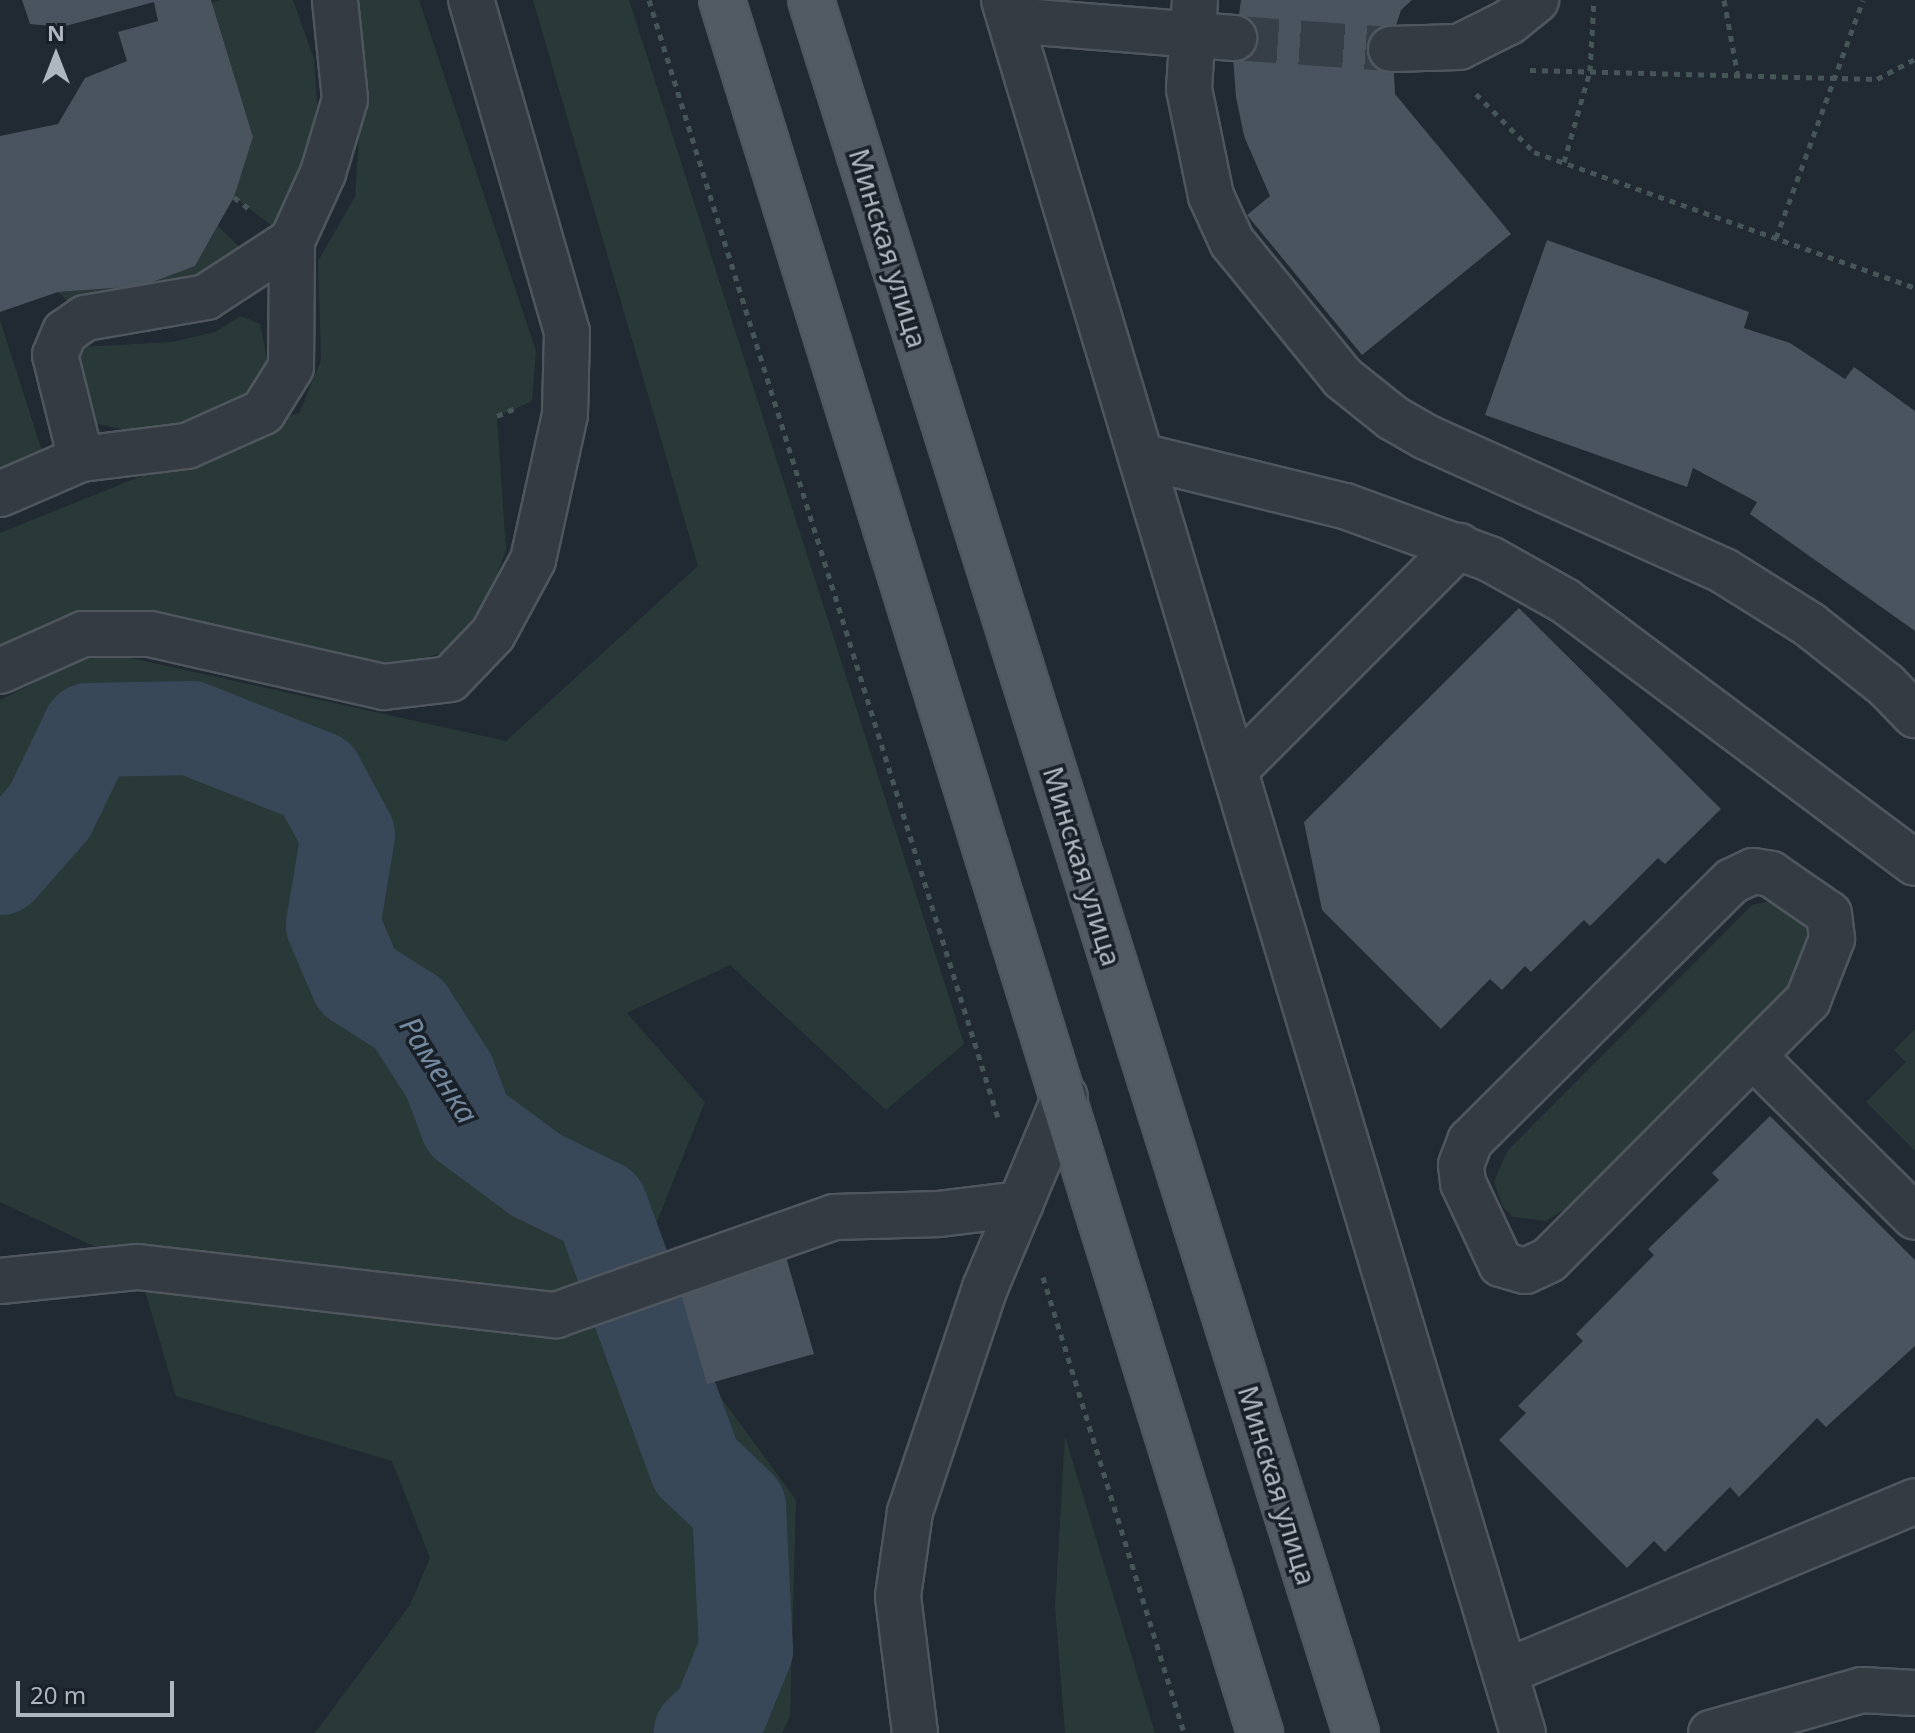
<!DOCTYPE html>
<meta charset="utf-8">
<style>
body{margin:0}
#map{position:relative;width:1915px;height:1733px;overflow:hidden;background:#212932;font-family:"Noto Sans",sans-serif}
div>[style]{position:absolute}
.green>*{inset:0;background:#293938}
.river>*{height:94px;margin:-47px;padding:0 47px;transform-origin:47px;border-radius:47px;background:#394859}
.building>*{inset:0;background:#4a545e}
.minor-tunnel>*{height:44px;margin-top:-22px;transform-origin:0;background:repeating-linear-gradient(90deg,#363e47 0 44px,transparent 0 66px)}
.path>*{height:5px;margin-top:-2.5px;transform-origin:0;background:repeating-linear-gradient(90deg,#465658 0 6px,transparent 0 12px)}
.roads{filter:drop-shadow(2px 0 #4f565e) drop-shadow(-2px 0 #4f565e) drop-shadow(0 2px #4f565e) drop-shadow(0 -2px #4f565e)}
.minor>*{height:44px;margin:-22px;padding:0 22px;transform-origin:22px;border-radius:22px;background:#343b43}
.major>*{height:44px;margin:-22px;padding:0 22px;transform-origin:22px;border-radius:22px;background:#525a63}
span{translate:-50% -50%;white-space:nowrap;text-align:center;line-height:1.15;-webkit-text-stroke:7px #1a2027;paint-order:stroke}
.street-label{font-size:28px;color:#aeb6c0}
.water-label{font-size:30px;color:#7289a0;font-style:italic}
.north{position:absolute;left:16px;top:16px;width:80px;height:80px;-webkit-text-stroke:6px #1a2027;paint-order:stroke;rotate:0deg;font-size:22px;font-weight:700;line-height:32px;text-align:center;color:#aeb6c0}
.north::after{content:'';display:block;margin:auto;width:28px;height:36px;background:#aeb6c0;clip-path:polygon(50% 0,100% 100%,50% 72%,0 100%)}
.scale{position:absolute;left:16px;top:1681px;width:158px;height:36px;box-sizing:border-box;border:4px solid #aeb6c0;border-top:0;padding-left:10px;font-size:24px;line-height:28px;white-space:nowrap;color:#aeb6c0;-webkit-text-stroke:6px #1a2027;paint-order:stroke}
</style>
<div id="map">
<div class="green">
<div style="clip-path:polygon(220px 0,293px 0,314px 59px,318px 116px,292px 241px,234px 197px,253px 137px,212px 3px)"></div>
<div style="clip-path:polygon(360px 0,419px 0,536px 351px,532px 401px,497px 417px,506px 550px,482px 617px,442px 653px,390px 667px,94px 612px,0 645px,0 533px,300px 412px,321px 360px,318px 261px,355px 197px,362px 93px)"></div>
<div style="clip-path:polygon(533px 0,629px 0,964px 1044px,886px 1110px,730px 965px,627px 1013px,705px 1102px,645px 1251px,706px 1377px,796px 1500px,790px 1717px,782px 1733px,315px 1733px,410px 1605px,430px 1558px,392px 1461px,176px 1396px,138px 1267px,0 1202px,0 700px,99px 651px,506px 741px,698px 566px)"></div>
<div style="clip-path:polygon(218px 226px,257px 264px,85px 318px,58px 292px,142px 286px,195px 266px)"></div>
<div style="clip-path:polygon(241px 316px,260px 324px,267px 358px,263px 376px,238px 406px,189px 424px,134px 432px,94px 423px,78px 391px,80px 347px,172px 342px,215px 332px)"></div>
<div style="clip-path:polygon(0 320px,49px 473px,0 494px)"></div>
<div style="clip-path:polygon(1775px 900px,1810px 921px,1811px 965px,1565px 1209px,1546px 1221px,1513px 1217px,1503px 1207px,1494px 1182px,1507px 1151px,1752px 905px)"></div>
<div style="clip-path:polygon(1915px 1029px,1915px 1151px,1866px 1102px,1906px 1062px,1894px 1050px)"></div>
<div style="clip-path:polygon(1065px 1436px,1155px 1733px,1065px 1733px,1055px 1607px)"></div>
</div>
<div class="river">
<div style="left:0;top:868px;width:76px;rotate:-48.7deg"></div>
<div style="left:50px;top:811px;width:90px;rotate:-64.3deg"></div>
<div style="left:89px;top:730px;width:102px;rotate:-1.1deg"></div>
<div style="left:191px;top:728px;width:136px;rotate:21.6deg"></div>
<div style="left:317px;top:778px;width:65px;rotate:61.5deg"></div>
<div style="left:348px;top:835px;width:91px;rotate:99.5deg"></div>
<div style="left:333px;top:925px;width:61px;rotate:66.8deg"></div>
<div style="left:357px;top:981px;width:62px;rotate:32.4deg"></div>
<div style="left:409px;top:1014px;width:74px;rotate:57.2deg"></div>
<div style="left:449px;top:1076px;width:51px;rotate:69.4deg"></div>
<div style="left:467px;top:1124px;width:86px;rotate:36.5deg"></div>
<div style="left:536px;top:1175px;width:72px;rotate:26.2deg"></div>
<div style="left:601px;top:1207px;width:276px;rotate:69.9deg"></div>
<div style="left:696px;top:1466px;width:59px;rotate:43.6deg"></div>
<div style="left:739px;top:1507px;width:143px;rotate:87.2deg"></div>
<div style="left:746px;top:1650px;width:71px;rotate:112.2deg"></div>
<div style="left:719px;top:1716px;width:25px;rotate:137deg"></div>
</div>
<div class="building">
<div style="clip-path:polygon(22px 0,211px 0,253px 137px,234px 197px,195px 266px,142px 286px,58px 292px,0 312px,0 136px,58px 124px,85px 78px,127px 61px,118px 32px,158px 21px,154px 2px,62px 27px,30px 24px)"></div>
<div style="clip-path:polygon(1241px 0,1412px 0,1401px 10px,1392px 38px,1395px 94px,1511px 234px,1362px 355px,1247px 215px,1270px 196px,1244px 136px,1236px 97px,1233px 58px)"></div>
<div style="clip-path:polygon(1547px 240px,1749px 312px,1744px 328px,1790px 343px,1845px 379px,1854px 367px,1915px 411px,1915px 631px,1750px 514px,1757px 502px,1693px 468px,1687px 487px,1485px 415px)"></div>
<div style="clip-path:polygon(1519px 608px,1721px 809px,1665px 864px,1658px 858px,1590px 926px,1584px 920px,1531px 972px,1525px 966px,1502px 990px,1490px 979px,1441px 1029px,1322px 910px,1304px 822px)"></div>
<div style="clip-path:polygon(1770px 1116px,1915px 1260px,1915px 1346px,1826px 1427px,1817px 1418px,1739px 1497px,1730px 1487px,1665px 1552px,1654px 1541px,1627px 1568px,1499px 1440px,1526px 1413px,1518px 1406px,1583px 1341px,1576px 1334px,1654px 1255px,1648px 1249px,1719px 1180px,1712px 1173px)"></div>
<div style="clip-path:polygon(786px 1257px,814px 1354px,707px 1384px,679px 1287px)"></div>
</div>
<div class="minor-tunnel">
<div style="left:1234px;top:38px;width:157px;rotate:4deg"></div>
</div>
<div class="path">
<div style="left:649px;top:0;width:1174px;rotate:72.66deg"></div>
<div style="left:1724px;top:0;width:77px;rotate:79.6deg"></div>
<div style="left:1530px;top:70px;width:347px;rotate:1.5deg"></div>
<div style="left:1877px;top:79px;width:43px;rotate:-27.8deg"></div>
<div style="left:1476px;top:94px;width:82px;rotate:45deg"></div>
<div style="left:1534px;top:152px;width:405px;rotate:19.6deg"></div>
<div style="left:1564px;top:162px;width:95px;rotate:-74.1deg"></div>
<div style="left:1590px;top:71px;width:71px;rotate:-86.8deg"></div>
<div style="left:234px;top:197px;width:23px;rotate:38deg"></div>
<div style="left:1776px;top:238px;width:253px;rotate:-69.9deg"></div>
<div style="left:497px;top:416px;width:21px;rotate:-23deg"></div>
<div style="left:1043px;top:1277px;width:477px;rotate:72.8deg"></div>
</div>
<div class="roads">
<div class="minor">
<div style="left:1004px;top:0;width:1809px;rotate:73.33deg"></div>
<div style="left:1195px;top:0;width:89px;rotate:93.9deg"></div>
<div style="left:1189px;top:89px;width:109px;rotate:78.4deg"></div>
<div style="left:1211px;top:196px;width:51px;rotate:65.5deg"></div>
<div style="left:1232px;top:242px;width:176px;rotate:50.8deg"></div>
<div style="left:1343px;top:378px;width:64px;rotate:38.7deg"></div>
<div style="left:1393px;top:418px;width:38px;rotate:30deg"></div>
<div style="left:1426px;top:437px;width:327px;rotate:24.2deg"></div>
<div style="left:1724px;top:571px;width:102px;rotate:32.1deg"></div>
<div style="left:1810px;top:625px;width:97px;rotate:38.3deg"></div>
<div style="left:1886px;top:685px;width:42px;rotate:46deg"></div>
<div style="left:1010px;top:20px;width:225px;rotate:4.6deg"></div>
<div style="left:1391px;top:49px;width:68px;rotate:-1.7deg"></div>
<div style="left:1459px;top:47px;width:56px;rotate:-26.6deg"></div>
<div style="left:1509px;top:22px;width:35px;rotate:-39deg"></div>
<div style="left:1141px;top:456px;width:210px;rotate:13.8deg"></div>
<div style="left:1345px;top:506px;width:154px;rotate:20.1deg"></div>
<div style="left:1490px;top:559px;width:86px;rotate:29.2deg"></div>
<div style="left:1565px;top:601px;width:437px;rotate:36.8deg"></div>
<div style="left:81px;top:459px;width:107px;rotate:-7deg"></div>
<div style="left:187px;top:446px;width:83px;rotate:-24.1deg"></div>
<div style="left:263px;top:412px;width:53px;rotate:-58.1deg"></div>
<div style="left:291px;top:367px;width:126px;rotate:-89.5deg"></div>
<div style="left:0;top:494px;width:88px;rotate:-23.4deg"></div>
<div style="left:81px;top:459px;width:107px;rotate:-104deg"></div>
<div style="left:55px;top:355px;width:25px;rotate:-67deg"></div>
<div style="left:65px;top:332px;width:24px;rotate:-35deg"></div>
<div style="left:85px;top:318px;width:123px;rotate:-9.8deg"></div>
<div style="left:206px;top:297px;width:103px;rotate:-33.1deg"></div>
<div style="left:292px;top:241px;width:75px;rotate:-65.5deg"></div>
<div style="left:323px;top:173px;width:77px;rotate:-73.4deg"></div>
<div style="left:345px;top:99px;width:100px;rotate:-95.8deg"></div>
<div style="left:0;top:671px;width:91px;rotate:-24deg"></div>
<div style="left:83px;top:634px;width:67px"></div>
<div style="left:150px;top:634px;width:240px;rotate:12.8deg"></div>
<div style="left:384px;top:687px;width:66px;rotate:-6.9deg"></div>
<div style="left:450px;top:679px;width:62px;rotate:-46.3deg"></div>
<div style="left:493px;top:634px;width:84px;rotate:-61.6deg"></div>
<div style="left:533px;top:560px;width:149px;rotate:-77.6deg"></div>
<div style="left:565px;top:414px;width:82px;rotate:-88.6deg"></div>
<div style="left:567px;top:332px;width:346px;rotate:-106.1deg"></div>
<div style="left:1235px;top:770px;width:317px;rotate:-45deg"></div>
<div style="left:1753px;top:871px;width:18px;rotate:9deg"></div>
<div style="left:1771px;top:874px;width:70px;rotate:34.6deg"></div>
<div style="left:1829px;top:914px;width:25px;rotate:83deg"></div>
<div style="left:1832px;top:939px;width:66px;rotate:111.5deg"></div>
<div style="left:1808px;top:1000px;width:367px;rotate:134.9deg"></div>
<div style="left:1549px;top:1260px;width:26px;rotate:155deg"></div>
<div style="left:1525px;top:1271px;width:25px;rotate:-164deg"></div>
<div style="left:1501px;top:1264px;width:89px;rotate:-115.1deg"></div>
<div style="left:1463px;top:1183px;width:18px;rotate:-96deg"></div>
<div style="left:1461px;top:1165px;width:26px;rotate:-69deg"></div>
<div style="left:1470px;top:1141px;width:369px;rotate:-44.8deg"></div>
<div style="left:1732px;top:881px;width:23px;rotate:-25deg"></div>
<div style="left:1753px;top:1056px;width:228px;rotate:44.8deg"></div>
<div style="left:0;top:1281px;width:139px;rotate:-5.8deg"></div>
<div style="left:138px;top:1267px;width:421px;rotate:6.6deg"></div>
<div style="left:556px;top:1315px;width:295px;rotate:-19.4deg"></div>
<div style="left:834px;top:1217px;width:105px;rotate:-1.6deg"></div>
<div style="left:939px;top:1214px;width:82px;rotate:-7deg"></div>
<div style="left:1505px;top:1672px;width:444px;rotate:-22.6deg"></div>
<div style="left:915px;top:1733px;width:138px;rotate:-97.1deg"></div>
<div style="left:898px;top:1596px;width:85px;rotate:-81.9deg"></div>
<div style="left:910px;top:1512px;width:236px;rotate:-71.5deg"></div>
<div style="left:985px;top:1288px;width:207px;rotate:-67.3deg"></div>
<div style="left:1711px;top:1733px;width:157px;rotate:-15.9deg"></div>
<div style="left:1862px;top:1690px;width:53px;rotate:3.2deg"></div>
</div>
<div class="major">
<div style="left:722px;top:0;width:1815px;rotate:72.75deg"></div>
<div style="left:811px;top:0;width:1817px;rotate:72.54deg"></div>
</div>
</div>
<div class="street-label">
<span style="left:889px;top:248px;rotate:73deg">Минская улица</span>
<span style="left:1083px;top:866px;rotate:73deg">Минская улица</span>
<span style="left:1278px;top:1485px;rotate:73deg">Минская улица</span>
</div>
<div class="water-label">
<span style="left:439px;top:1070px;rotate:58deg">Раменка</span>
</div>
<div class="north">N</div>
<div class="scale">20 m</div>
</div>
